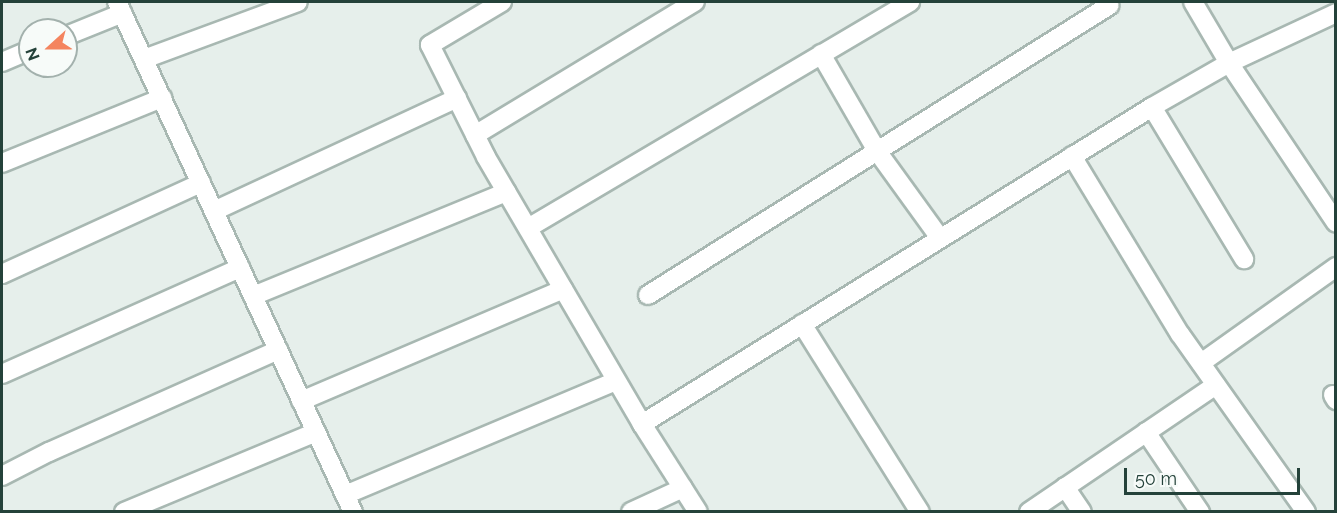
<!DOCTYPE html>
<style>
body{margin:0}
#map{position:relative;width:1337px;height:513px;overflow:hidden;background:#e6efeb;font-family:Raleway,sans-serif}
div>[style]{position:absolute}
.roads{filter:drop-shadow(2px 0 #a8b8b2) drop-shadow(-2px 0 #a8b8b2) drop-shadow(0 2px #a8b8b2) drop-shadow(0 -2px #a8b8b2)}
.minor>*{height:18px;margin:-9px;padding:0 9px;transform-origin:9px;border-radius:9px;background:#fff}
span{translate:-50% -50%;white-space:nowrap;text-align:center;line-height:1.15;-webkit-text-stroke:4.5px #f7fbf9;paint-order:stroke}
.frame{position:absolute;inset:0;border:3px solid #24423a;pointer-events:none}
.north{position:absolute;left:18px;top:18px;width:60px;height:60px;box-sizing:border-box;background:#f7fbf9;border:2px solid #a3b1ad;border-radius:50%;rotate:249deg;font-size:16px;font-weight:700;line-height:24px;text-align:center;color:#24423a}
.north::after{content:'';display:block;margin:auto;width:21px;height:27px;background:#f4845f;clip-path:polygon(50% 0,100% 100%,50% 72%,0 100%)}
.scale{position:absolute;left:1124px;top:468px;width:176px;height:27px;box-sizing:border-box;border:3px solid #24423a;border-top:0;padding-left:8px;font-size:18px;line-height:21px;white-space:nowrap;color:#24423a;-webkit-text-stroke:4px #f7fbf9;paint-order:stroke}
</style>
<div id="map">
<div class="roads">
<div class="minor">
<div style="left:117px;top:2px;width:562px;rotate:65.17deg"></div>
<div style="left:502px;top:2px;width:84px;rotate:149.2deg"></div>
<div style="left:430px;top:45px;width:125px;rotate:63.4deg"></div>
<div style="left:486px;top:157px;width:309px;rotate:59.7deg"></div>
<div style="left:642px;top:424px;width:104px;rotate:57.5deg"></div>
<div style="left:1193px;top:2px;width:71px;rotate:59.5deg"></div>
<div style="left:1229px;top:63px;width:192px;rotate:56.2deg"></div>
<div style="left:66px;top:36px;width:61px;rotate:-22deg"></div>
<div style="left:821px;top:54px;width:112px;rotate:60deg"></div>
<div style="left:877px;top:151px;width:107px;rotate:54.1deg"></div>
<div style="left:144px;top:59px;width:164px;rotate:-20.3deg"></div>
<div style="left:2px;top:62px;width:30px;rotate:-23deg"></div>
<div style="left:1152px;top:107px;width:178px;rotate:58.8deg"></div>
<div style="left:475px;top:135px;width:257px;rotate:-31.2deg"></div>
<div style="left:1072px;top:156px;width:208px;rotate:58.8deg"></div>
<div style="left:1180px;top:334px;width:218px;rotate:54.7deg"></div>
<div style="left:2px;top:163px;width:173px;rotate:-22.1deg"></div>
<div style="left:214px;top:211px;width:268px;rotate:-24.9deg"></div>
<div style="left:528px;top:228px;width:444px;rotate:-30.6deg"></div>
<div style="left:2px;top:274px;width:219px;rotate:-24.6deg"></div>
<div style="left:648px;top:295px;width:545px;rotate:-32.12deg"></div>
<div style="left:253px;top:296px;width:274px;rotate:-22.3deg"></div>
<div style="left:802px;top:324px;width:222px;rotate:57.9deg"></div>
<div style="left:1201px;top:363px;width:166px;rotate:-35.4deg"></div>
<div style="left:2px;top:374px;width:261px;rotate:-24deg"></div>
<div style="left:1333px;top:395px;width:6px;rotate:59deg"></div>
<div style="left:301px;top:401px;width:285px;rotate:-23.1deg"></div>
<div style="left:642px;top:424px;width:600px;rotate:-31.86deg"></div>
<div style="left:1152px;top:107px;width:89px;rotate:-29.7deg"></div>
<div style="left:1229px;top:63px;width:118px;rotate:-25deg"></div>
<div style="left:1146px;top:432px;width:97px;rotate:56deg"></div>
<div style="left:2px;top:476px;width:53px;rotate:-27.1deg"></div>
<div style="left:49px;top:452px;width:251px;rotate:-24deg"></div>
<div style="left:1065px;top:487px;width:30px;rotate:56deg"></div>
<div style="left:345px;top:495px;width:294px;rotate:-22.8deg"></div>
<div style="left:124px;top:512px;width:208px;rotate:-22.6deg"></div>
<div style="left:631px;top:512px;width:57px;rotate:-24.8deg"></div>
<div style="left:1029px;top:512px;width:226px;rotate:-34.2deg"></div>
</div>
</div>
<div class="frame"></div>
<div class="north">N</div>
<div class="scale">50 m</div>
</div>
